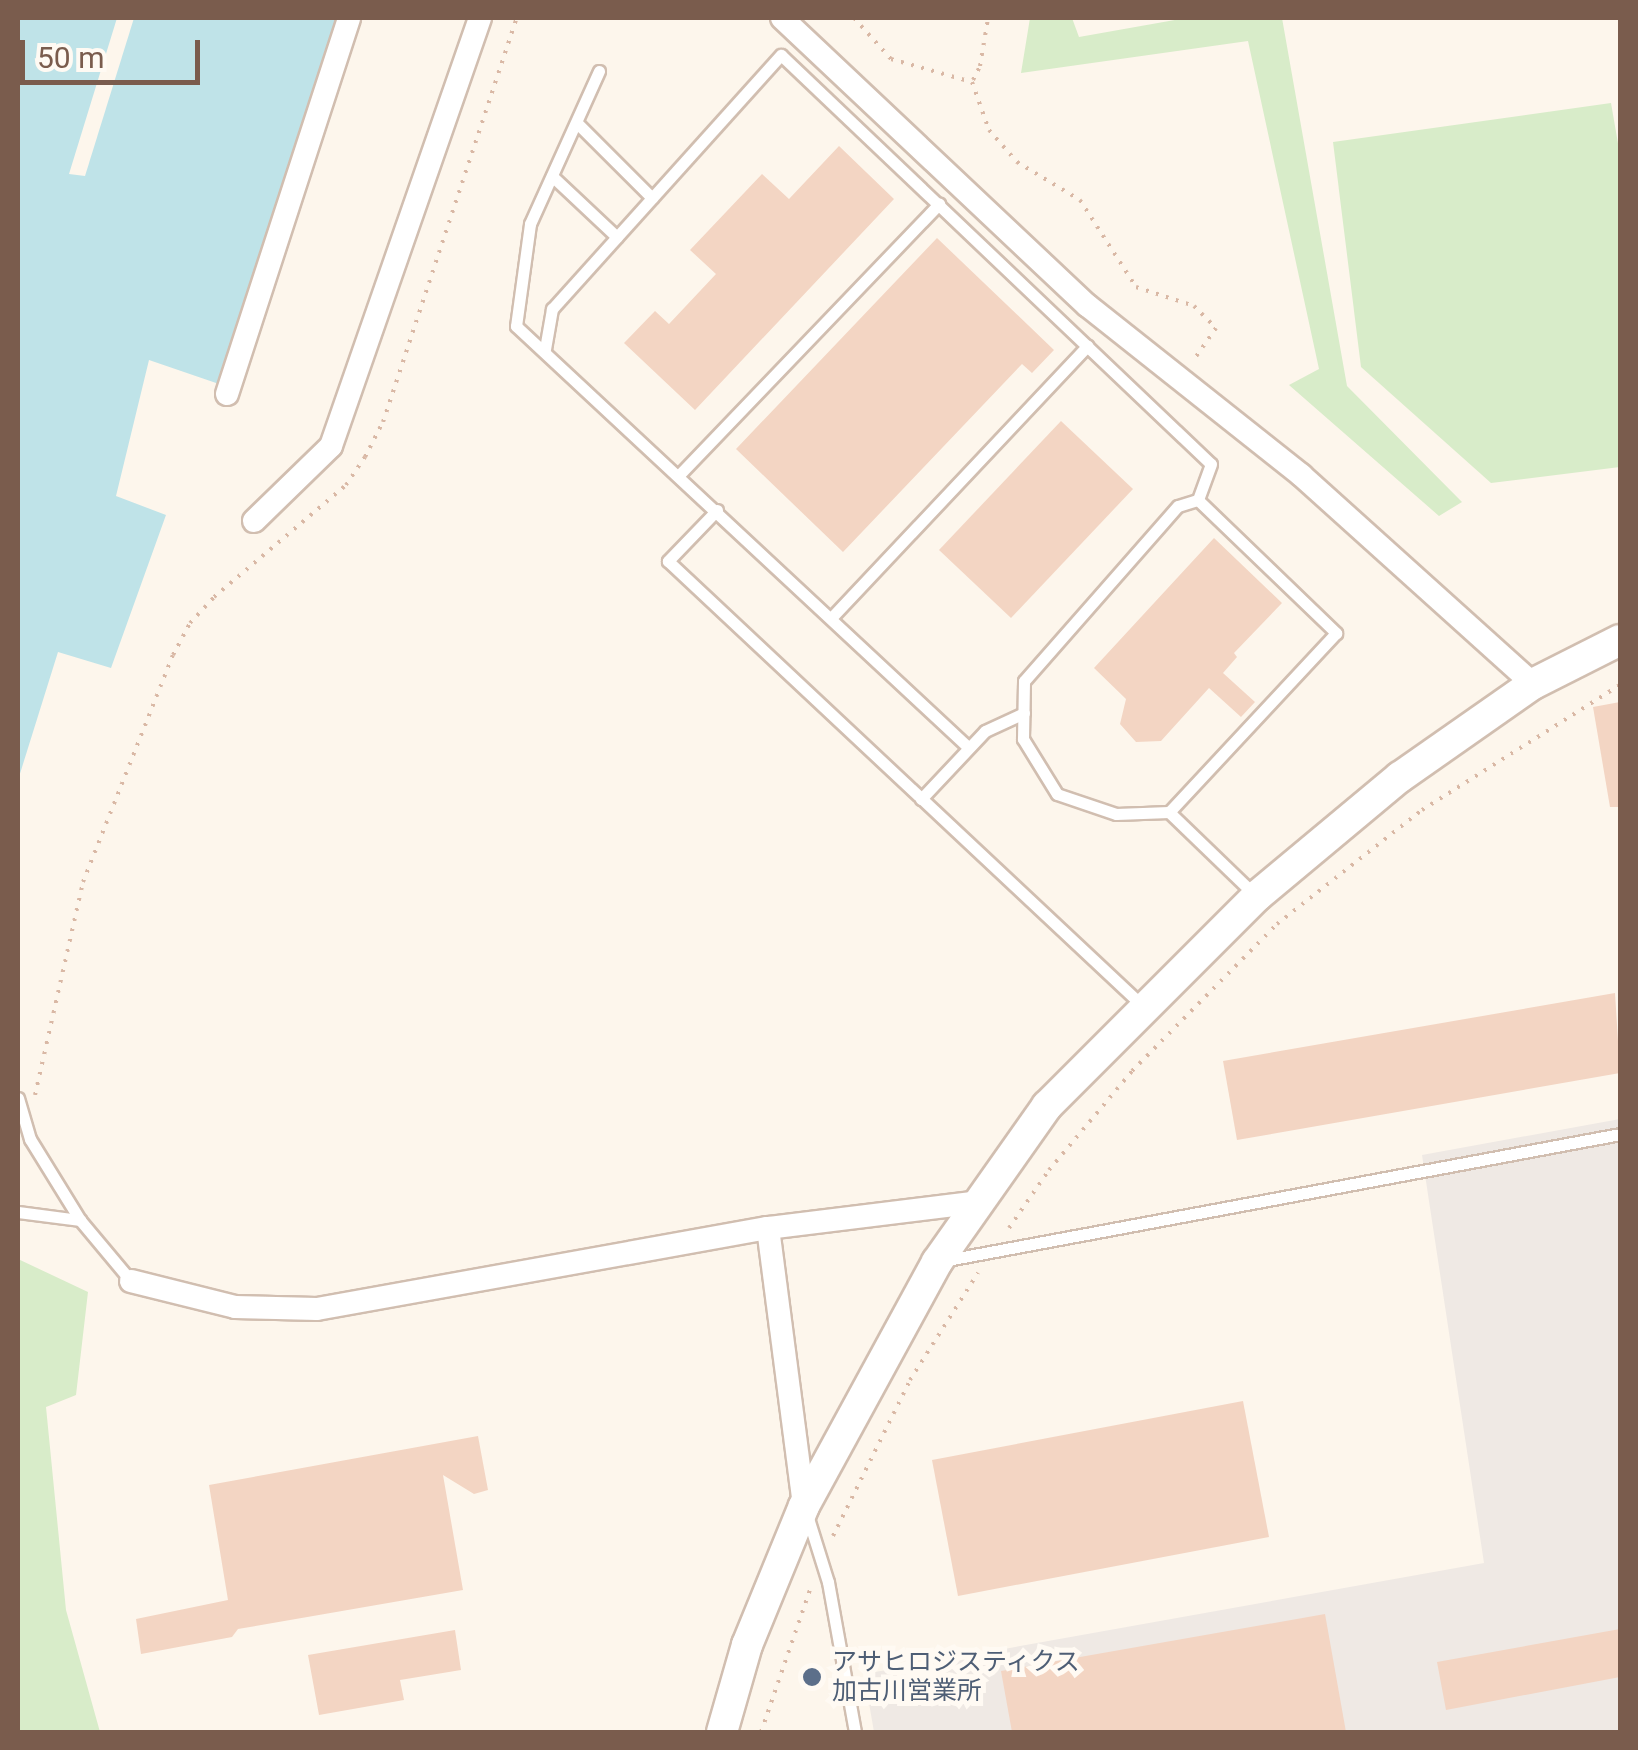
<!DOCTYPE html>
<meta charset="utf-8">
<style>
body{margin:0}
#map{position:relative;width:1638px;height:1750px;overflow:hidden;background:#fdf6ec;font-family:Roboto,"Noto Sans JP",sans-serif}
div>[style]{position:absolute}
.industrial>*{inset:0;background:#efe9e4}
.green>*{inset:0;background:#d8ecc9}
.water>*{inset:0;background:#bfe3e8}
.pier>*{inset:0;background:#fdf6ec}
.building>*{inset:0;background:#f3d5c3}
.path>*{height:4px;margin-top:-2px;transform-origin:0;background:repeating-linear-gradient(90deg,#d9b8a5 0 2.5px,transparent 0 10.5px)}
.roads{filter:drop-shadow(2px 0 #d1beb0) drop-shadow(-2px 0 #d1beb0) drop-shadow(0 2px #d1beb0) drop-shadow(0 -2px #d1beb0)}
.lane>*{height:11px;margin:-5.5px;padding:0 5.5px;transform-origin:5.5px;border-radius:5.5px;background:#fff}
.street>*{height:22px;margin:-11px;padding:0 11px;transform-origin:11px;border-radius:11px;background:#fff}
.secondary>*{height:30px;margin:-15px;padding:0 15px;transform-origin:15px;border-radius:15px;background:#fff}
.dots>*{width:28px;height:28px;translate:-50% -50%;box-sizing:border-box;border:5px solid #fffaf3;border-radius:50%}
span{translate:-50% -50%;white-space:nowrap;text-align:center;line-height:1.15;-webkit-text-stroke:10px #fffaf3;paint-order:stroke}
.service-label{font-size:25px;color:#4e5e75}
.left{translate:0 -50%;text-align:left}
.frame{position:absolute;inset:0;border:20px solid #7a5c4d;pointer-events:none}
.scale{position:absolute;left:20px;top:40px;width:180px;height:45px;box-sizing:border-box;border:5px solid #7a5c4d;border-top:0;padding-left:12px;font-size:30px;line-height:35px;white-space:nowrap;color:#7a5c4d;-webkit-text-stroke:8px #fffaf3;paint-order:stroke}
</style>
<div id="map">
<div class="industrial">
<div style="clip-path:polygon(1620px 1119px,1620px 1732px,874px 1732px,864px 1674px,1484px 1563px,1422px 1155px)"></div>
</div>
<div class="green">
<div style="clip-path:polygon(1030px 18px,1072px 18px,1079px 37px,1186px 18px,1282px 18px,1347px 386px,1462px 502px,1439px 516px,1289px 385px,1319px 369px,1248px 41px,1021px 73px)"></div>
<div style="clip-path:polygon(1611px 103px,1620px 155px,1620px 467px,1491px 483px,1361px 367px,1333px 142px)"></div>
<div style="clip-path:polygon(18px 1259px,88px 1292px,76px 1395px,46px 1407px,66px 1610px,100px 1732px,18px 1732px)"></div>
</div>
<div class="water">
<div style="clip-path:polygon(18px 18px,336px 18px,219px 384px,149px 360px,116px 496px,166px 515px,111px 668px,58px 652px,18px 780px)"></div>
</div>
<div class="pier">
<div style="clip-path:polygon(117px 18px,134px 18px,85px 176px,69px 174px)"></div>
</div>
<div class="building">
<div style="clip-path:polygon(839px 146px,894px 199px,695px 410px,624px 343px,655px 311px,669px 324px,716px 274px,690px 250px,762px 174px,789px 199px)"></div>
<div style="clip-path:polygon(937px 238px,1054px 350px,1032px 373px,1022px 364px,843px 552px,736px 449px)"></div>
<div style="clip-path:polygon(1061px 421px,1133px 489px,1011px 618px,939px 550px)"></div>
<div style="clip-path:polygon(1214px 538px,1282px 603px,1234px 653px,1237px 657px,1223px 673px,1255px 702px,1241px 717px,1209px 688px,1161px 741px,1136px 742px,1120px 724px,1126px 699px,1094px 668px)"></div>
<div style="clip-path:polygon(1620px 702px,1620px 807px,1610px 807px,1593px 707px)"></div>
<div style="clip-path:polygon(1615px 993px,1620px 1073px,1237px 1140px,1223px 1061px)"></div>
<div style="clip-path:polygon(1243px 1401px,1269px 1537px,958px 1596px,932px 1460px)"></div>
<div style="clip-path:polygon(478px 1436px,488px 1490px,474px 1494px,443px 1475px,463px 1590px,238px 1629px,232px 1637px,141px 1654px,136px 1619px,228px 1600px,209px 1485px)"></div>
<div style="clip-path:polygon(1325px 1614px,1346px 1732px,1012px 1732px,1001px 1671px)"></div>
<div style="clip-path:polygon(1620px 1629px,1620px 1677px,1446px 1710px,1437px 1662px)"></div>
<div style="clip-path:polygon(455px 1630px,461px 1670px,400px 1680px,404px 1700px,319px 1715px,308px 1655px)"></div>
</div>
<div class="path">
<div style="left:854px;top:18px;width:55px;rotate:47.9deg"></div>
<div style="left:891px;top:59px;width:84px;rotate:15.9deg"></div>
<div style="left:972px;top:82px;width:51px;rotate:70.5deg"></div>
<div style="left:989px;top:130px;width:43px;rotate:48.8deg"></div>
<div style="left:1017px;top:162px;width:74px;rotate:31.1deg"></div>
<div style="left:1080px;top:200px;width:103px;rotate:57.2deg"></div>
<div style="left:1136px;top:287px;width:61px;rotate:18.1deg"></div>
<div style="left:1194px;top:306px;width:31px;rotate:45deg"></div>
<div style="left:1216px;top:328px;width:38px;rotate:125deg"></div>
<div style="left:973px;top:80px;width:16px;rotate:-63deg"></div>
<div style="left:980px;top:66px;width:49px;rotate:-80.5deg"></div>
<div style="left:35px;top:1095px;width:218px;rotate:-77.3deg"></div>
<div style="left:83px;top:882px;width:244px;rotate:-68.4deg"></div>
<div style="left:173px;top:655px;width:36px;rotate:-62deg"></div>
<div style="left:190px;top:623px;width:35px;rotate:-47deg"></div>
<div style="left:214px;top:597px;width:173px;rotate:-40.3deg"></div>
<div style="left:346px;top:485px;width:34px;rotate:-56deg"></div>
<div style="left:365px;top:457px;width:39px;rotate:-63deg"></div>
<div style="left:383px;top:422px;width:426px;rotate:-71.7deg"></div>
<div style="left:1009px;top:1228px;width:70px;rotate:-55.4deg"></div>
<div style="left:1049px;top:1170px;width:129px;rotate:-50deg"></div>
<div style="left:1132px;top:1071px;width:206px;rotate:-45.4deg"></div>
<div style="left:1277px;top:924px;width:184px;rotate:-38.2deg"></div>
<div style="left:1422px;top:810px;width:234px;rotate:-32.3deg"></div>
<div style="left:833px;top:1536px;width:174px;rotate:-63.7deg"></div>
<div style="left:910px;top:1380px;width:127px;rotate:-57.6deg"></div>
<div style="left:761px;top:1732px;width:150px;rotate:-71deg"></div>
</div>
<div class="roads">
<div class="lane">
<div style="left:599px;top:71px;width:168px;rotate:114.3deg"></div>
<div style="left:530px;top:224px;width:103px;rotate:97.8deg"></div>
<div style="left:516px;top:326px;width:618px;rotate:42.97deg"></div>
<div style="left:577px;top:123px;width:106px;rotate:45deg"></div>
<div style="left:552px;top:176px;width:89px;rotate:43.2deg"></div>
<div style="left:545px;top:349px;width:41px;rotate:-80.1deg"></div>
<div style="left:552px;top:309px;width:342px;rotate:-48deg"></div>
<div style="left:781px;top:55px;width:593px;rotate:43.57deg"></div>
<div style="left:1211px;top:464px;width:38px;rotate:110deg"></div>
<div style="left:679px;top:475px;width:376px;rotate:-46.2deg"></div>
<div style="left:1198px;top:500px;width:192px;rotate:43.9deg"></div>
<div style="left:1336px;top:633px;width:245px;rotate:133deg"></div>
<div style="left:1169px;top:812px;width:53px;rotate:177.8deg"></div>
<div style="left:1116px;top:814px;width:62px;rotate:-161.3deg"></div>
<div style="left:1057px;top:794px;width:65px;rotate:-121.7deg"></div>
<div style="left:1023px;top:739px;width:58px;rotate:-89deg"></div>
<div style="left:1024px;top:681px;width:233px;rotate:-48.7deg"></div>
<div style="left:1178px;top:506px;width:21px;rotate:-17deg"></div>
<div style="left:717px;top:510px;width:71px;rotate:133.9deg"></div>
<div style="left:668px;top:561px;width:654px;rotate:43.14deg"></div>
<div style="left:831px;top:618px;width:374px;rotate:-46.7deg"></div>
<div style="left:921px;top:799px;width:93px;rotate:-46.7deg"></div>
<div style="left:985px;top:731px;width:43px;rotate:-24.8deg"></div>
<div style="left:1169px;top:812px;width:118px;rotate:44deg"></div>
<div style="left:18px;top:1098px;width:43px;rotate:73.7deg"></div>
<div style="left:30px;top:1139px;width:95px;rotate:58.3deg"></div>
<div style="left:18px;top:1212px;width:63px;rotate:7.4deg"></div>
<div style="left:80px;top:1220px;width:80px;rotate:50.1deg"></div>
<div style="left:947px;top:1260px;width:685px;rotate:-10.6deg"></div>
<div style="left:807px;top:1515px;width:70px;rotate:72.6deg"></div>
<div style="left:828px;top:1582px;width:152px;rotate:79.8deg"></div>
</div>
<div class="street">
<div style="left:782px;top:18px;width:420px;rotate:43.3deg"></div>
<div style="left:1088px;top:306px;width:272px;rotate:38.4deg"></div>
<div style="left:1301px;top:475px;width:312px;rotate:42deg"></div>
<div style="left:227px;top:394px;width:395px;rotate:-72deg"></div>
<div style="left:254px;top:521px;width:107px;rotate:-44.2deg"></div>
<div style="left:331px;top:446px;width:453px;rotate:-70.8deg"></div>
<div style="left:768px;top:1228px;width:280px;rotate:82.6deg"></div>
<div style="left:131px;top:1281px;width:107px;rotate:14deg"></div>
<div style="left:235px;top:1307px;width:82px;rotate:1.4deg"></div>
<div style="left:317px;top:1309px;width:458px;rotate:-10.2deg"></div>
<div style="left:768px;top:1228px;width:213px;rotate:-7deg"></div>
</div>
<div class="secondary">
<div style="left:722px;top:1732px;width:91px;rotate:-74deg"></div>
<div style="left:747px;top:1645px;width:150px;rotate:-67.7deg"></div>
<div style="left:804px;top:1506px;width:278px;rotate:-61.4deg"></div>
<div style="left:937px;top:1262px;width:191px;rotate:-54.8deg"></div>
<div style="left:1047px;top:1106px;width:297px;rotate:-45deg"></div>
<div style="left:1257px;top:896px;width:186px;rotate:-39.8deg"></div>
<div style="left:1400px;top:777px;width:162px;rotate:-35deg"></div>
<div style="left:1533px;top:684px;width:97px;rotate:-26.8deg"></div>
</div>
</div>
<div class="dots">
<div style="left:812px;top:1677px;background:#5c6f8a"></div>
</div>
<div class="service-label">
<span class="left" style="left:832px;top:1677px">アサヒロジスティクス<br>加古川営業所</span>
</div>
<div class="frame"></div>
<div class="scale">50 m</div>
</div>
